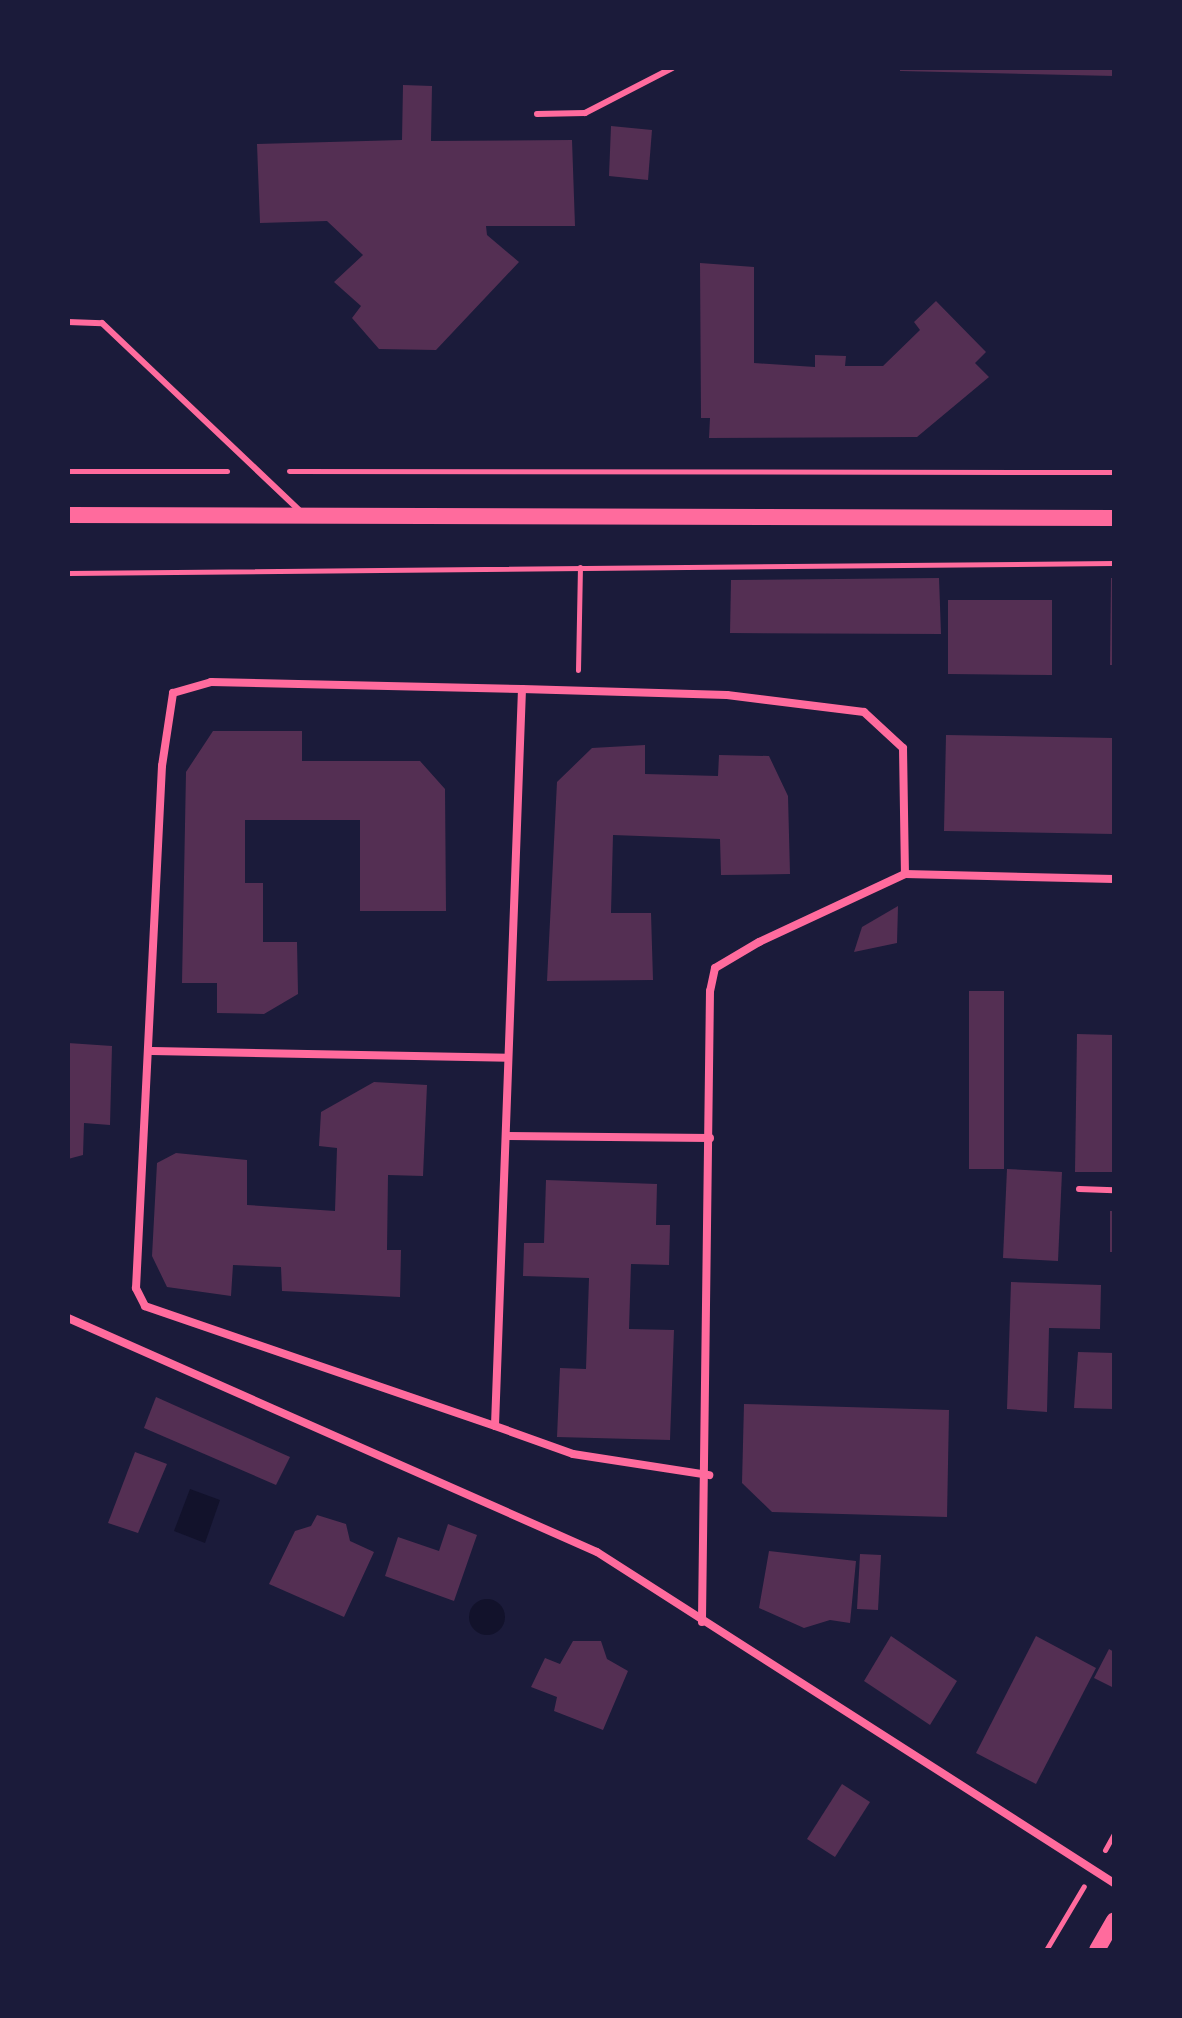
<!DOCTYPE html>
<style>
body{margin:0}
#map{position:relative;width:1182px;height:2018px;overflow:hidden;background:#1b1b3a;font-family:Figtree,sans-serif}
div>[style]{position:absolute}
.water>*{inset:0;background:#12122b}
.round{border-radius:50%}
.building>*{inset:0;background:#542f53}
.path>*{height:5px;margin:-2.5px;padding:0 2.5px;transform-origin:2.5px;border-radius:2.5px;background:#ff6b9d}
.service>*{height:6px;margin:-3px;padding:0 3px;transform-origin:3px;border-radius:3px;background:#ff6b9d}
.minor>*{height:8px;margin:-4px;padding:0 4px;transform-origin:4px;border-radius:4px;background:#ff6b9d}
.secondary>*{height:16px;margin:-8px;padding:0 8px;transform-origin:8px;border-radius:8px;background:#ff6b9d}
span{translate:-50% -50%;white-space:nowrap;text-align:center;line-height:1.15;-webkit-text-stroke:7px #1b1b3a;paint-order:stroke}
.frame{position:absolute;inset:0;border:70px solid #1b1b3a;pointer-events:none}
</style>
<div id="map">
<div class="water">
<div style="clip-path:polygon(190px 1489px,220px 1500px,205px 1543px,174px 1531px)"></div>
<div class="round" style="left:469px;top:1599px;width:36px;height:36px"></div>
</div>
<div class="building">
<div style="clip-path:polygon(900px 68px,1114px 68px,1114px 76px,900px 71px)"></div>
<div style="clip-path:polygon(403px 85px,432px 86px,431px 141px,572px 140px,575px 226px,486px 226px,487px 235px,519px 262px,436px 350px,379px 349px,352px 318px,361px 306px,334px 282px,363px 255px,327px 221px,260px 223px,257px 144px,402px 140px)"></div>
<div style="clip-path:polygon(611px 126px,652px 130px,648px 180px,609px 176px)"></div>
<div style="clip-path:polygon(700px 263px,754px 267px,754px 363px,815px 367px,815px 355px,846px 356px,845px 366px,883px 366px,920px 330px,914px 322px,936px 301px,986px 352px,975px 363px,989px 377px,917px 437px,709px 438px,710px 418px,701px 418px)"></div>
<div style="clip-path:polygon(939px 578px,941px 634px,730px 633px,731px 580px)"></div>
<div style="clip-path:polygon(1111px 578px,1114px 578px,1114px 665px,1110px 665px)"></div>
<div style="clip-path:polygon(948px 600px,1052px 600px,1052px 675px,948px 674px)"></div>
<div style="clip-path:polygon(213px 731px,302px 731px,302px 761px,420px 761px,445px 789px,446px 911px,360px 911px,360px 820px,245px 820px,245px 883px,263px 883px,263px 942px,297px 942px,298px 994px,264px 1014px,217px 1013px,217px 983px,182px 983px,186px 772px)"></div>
<div style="clip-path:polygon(946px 735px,1114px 738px,1114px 834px,944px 831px)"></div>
<div style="clip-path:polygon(645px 745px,645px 774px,718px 776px,719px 755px,769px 756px,788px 796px,790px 874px,721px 875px,720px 839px,613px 835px,611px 913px,651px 913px,653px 980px,547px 981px,557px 782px,592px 748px)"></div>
<div style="clip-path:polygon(898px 906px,897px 943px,854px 952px,862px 927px)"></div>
<div style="clip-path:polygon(969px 991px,1004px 991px,1004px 1169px,969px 1169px)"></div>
<div style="clip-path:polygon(1077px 1034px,1114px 1035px,1114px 1172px,1075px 1172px)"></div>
<div style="clip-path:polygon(68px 1043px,112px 1046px,110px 1125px,84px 1123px,83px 1155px,68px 1159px)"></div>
<div style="clip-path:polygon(374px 1082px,427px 1085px,423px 1176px,388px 1175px,387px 1250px,401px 1250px,400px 1297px,282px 1291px,281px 1267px,233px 1265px,231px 1296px,167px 1287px,152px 1256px,157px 1163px,176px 1153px,247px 1160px,247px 1205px,335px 1211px,337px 1148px,319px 1146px,321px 1112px)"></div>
<div style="clip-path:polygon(1007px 1169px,1062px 1172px,1058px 1261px,1003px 1258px)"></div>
<div style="clip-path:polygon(546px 1180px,657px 1184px,656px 1225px,670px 1225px,669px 1265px,631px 1264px,629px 1329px,674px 1330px,670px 1440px,557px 1437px,560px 1368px,586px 1369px,589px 1278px,523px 1276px,524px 1243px,544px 1243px)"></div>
<div style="clip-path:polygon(1110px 1211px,1114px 1211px,1114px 1252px,1110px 1252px)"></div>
<div style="clip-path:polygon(1011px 1282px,1101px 1285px,1100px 1329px,1049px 1328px,1047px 1412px,1007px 1409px)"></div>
<div style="clip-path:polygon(1078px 1352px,1114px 1353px,1114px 1409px,1074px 1408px)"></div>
<div style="clip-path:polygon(156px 1397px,290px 1457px,276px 1485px,144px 1428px)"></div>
<div style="clip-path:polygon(744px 1404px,949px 1410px,947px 1517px,772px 1512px,742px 1483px)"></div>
<div style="clip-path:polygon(135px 1452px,167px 1464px,138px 1533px,108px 1523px)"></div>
<div style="clip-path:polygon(317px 1515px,346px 1524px,350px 1541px,374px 1552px,344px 1617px,269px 1584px,295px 1531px,311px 1526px)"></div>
<div style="clip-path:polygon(448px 1524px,477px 1535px,454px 1601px,385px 1576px,398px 1537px,439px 1551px)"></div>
<div style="clip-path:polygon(769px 1551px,856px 1561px,850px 1623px,830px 1620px,804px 1628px,759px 1608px)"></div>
<div style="clip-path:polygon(860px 1554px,881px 1555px,878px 1610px,857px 1609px)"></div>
<div style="clip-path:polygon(891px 1636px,957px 1681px,930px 1725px,864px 1681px)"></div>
<div style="clip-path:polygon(1036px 1636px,1096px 1668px,1036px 1784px,976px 1753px)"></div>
<div style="clip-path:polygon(573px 1641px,601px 1641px,607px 1659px,628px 1671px,603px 1730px,554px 1711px,557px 1697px,531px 1687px,545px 1658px,560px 1664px)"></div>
<div style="clip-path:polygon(1109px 1649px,1114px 1652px,1114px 1688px,1094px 1678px)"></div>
<div style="clip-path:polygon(842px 1784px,870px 1802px,835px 1857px,807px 1839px)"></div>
</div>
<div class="path">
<div style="left:68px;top:471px;width:159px"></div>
<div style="left:289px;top:471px;width:825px;rotate:0.07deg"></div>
<div style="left:68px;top:573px;width:1046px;rotate:-0.55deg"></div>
<div style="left:578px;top:670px;width:103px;rotate:-88.9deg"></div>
<div style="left:1105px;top:1850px;width:18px;rotate:-61deg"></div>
<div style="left:1046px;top:1950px;width:74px;rotate:-59.3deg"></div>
</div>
<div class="service">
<div style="left:537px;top:114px;width:48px;rotate:-1.2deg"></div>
<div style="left:585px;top:113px;width:98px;rotate:-27.3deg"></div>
<div style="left:68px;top:322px;width:34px;rotate:2deg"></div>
<div style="left:102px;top:323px;width:276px;rotate:43.5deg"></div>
<div style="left:1079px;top:1189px;width:35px;rotate:2deg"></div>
</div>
<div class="minor">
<div style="left:522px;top:689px;width:737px;rotate:92.1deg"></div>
<div style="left:495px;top:1426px;width:83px;rotate:19.7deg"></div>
<div style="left:573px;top:1454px;width:138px;rotate:8.8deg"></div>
<div style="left:905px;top:874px;width:209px;rotate:1.4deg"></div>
<div style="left:152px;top:1051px;width:356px;rotate:1.1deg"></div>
<div style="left:508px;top:1136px;width:202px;rotate:0.6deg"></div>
<div style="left:68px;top:1318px;width:578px;rotate:23.86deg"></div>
<div style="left:597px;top:1552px;width:614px;rotate:32.63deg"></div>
<div style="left:495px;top:1426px;width:370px;rotate:-161.1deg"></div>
<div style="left:145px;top:1306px;width:20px;rotate:-117deg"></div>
<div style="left:136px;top:1288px;width:523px;rotate:-87.15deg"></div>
<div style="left:162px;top:766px;width:74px;rotate:-81.4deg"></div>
<div style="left:173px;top:693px;width:40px;rotate:-16deg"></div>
<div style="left:211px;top:682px;width:311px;rotate:1.3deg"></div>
<div style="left:522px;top:689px;width:205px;rotate:1.7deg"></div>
<div style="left:727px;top:695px;width:138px;rotate:7.1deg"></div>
<div style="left:864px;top:712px;width:53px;rotate:42.7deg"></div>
<div style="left:903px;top:748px;width:126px;rotate:89.1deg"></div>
<div style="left:905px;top:874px;width:161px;rotate:155deg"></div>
<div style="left:759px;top:942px;width:51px;rotate:149.4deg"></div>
<div style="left:715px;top:968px;width:24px;rotate:102deg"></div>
<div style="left:710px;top:991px;width:631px;rotate:90.73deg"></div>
</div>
<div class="secondary">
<div style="left:68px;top:515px;width:1046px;rotate:0.16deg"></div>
<div style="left:1097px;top:1950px;width:34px;rotate:-60deg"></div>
</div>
<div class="frame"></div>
</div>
